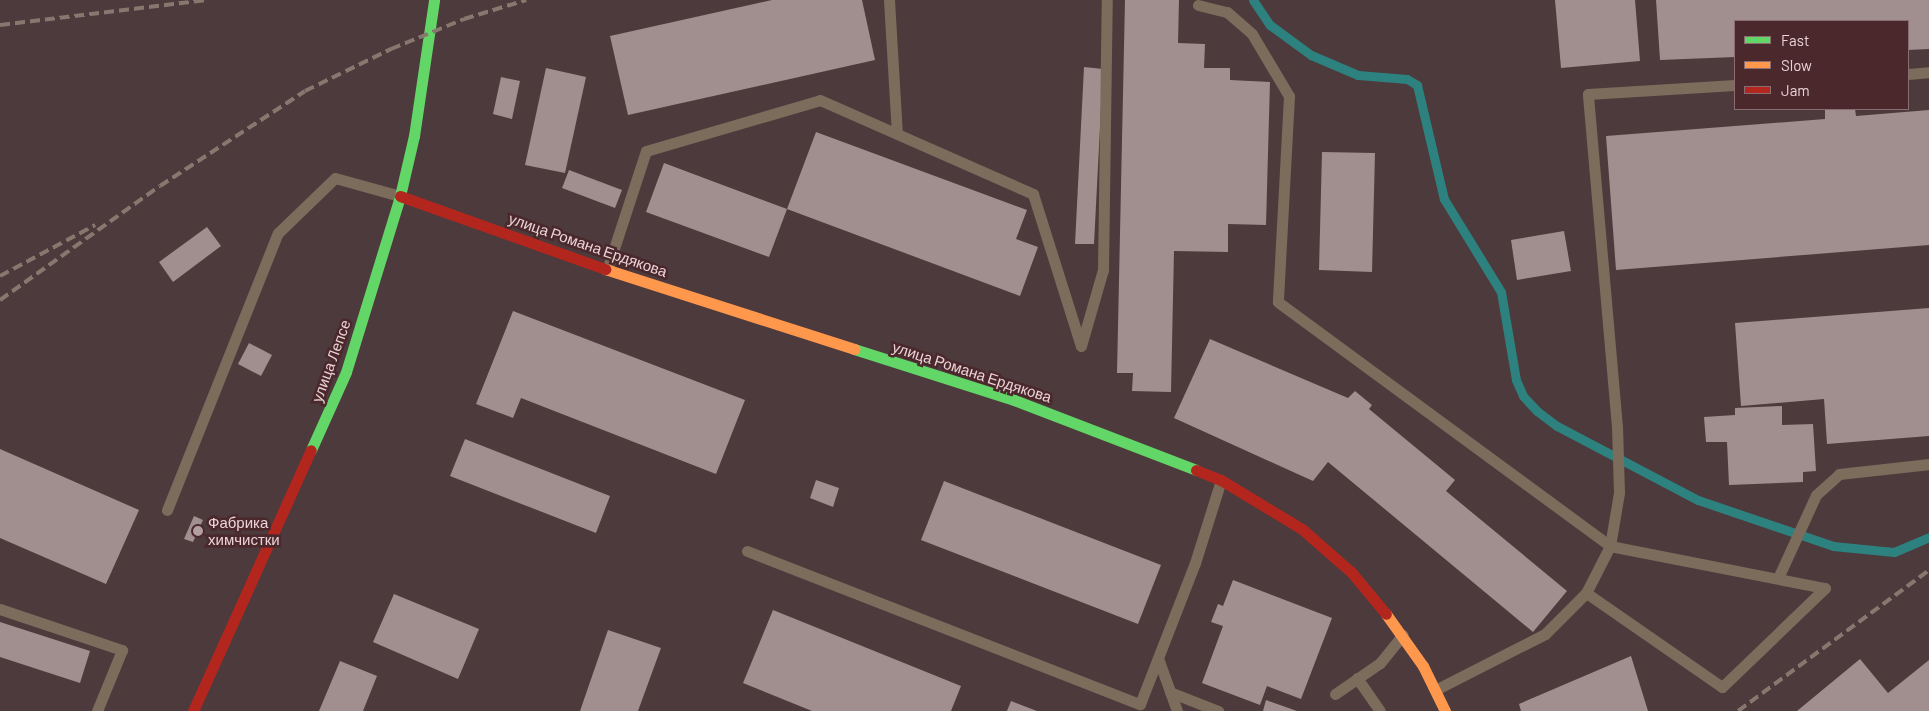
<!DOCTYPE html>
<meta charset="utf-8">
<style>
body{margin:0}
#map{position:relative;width:1929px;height:711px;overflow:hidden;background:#4d3a3c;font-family:Barlow,sans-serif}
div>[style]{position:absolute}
.stream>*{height:9px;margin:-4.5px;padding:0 4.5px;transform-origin:4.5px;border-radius:4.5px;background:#2d817e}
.building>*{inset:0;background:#a08f8e}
.lane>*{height:11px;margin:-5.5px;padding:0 5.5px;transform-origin:5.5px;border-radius:5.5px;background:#7c6c5c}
.fast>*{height:11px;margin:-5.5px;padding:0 5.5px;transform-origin:5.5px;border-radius:5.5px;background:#63d668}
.slow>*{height:11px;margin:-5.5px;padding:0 5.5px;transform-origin:5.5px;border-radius:5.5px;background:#ff974d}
.jam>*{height:11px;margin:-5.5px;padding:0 5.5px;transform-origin:5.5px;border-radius:5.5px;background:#b3261e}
.rail>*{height:4px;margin-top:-2px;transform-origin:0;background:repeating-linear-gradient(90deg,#86786f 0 10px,transparent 0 15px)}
.dots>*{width:14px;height:14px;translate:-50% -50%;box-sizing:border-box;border:2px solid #4a282c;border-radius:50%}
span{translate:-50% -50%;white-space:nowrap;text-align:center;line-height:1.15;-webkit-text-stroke:5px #4a282c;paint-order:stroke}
.street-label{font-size:15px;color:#ebd4d6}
.poi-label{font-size:15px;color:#ebd4d6}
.left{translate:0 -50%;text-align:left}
.legend{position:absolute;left:1734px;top:20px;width:175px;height:90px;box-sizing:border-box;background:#4a282c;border:1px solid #8a6d70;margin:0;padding:6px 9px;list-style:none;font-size:15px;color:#ebd4d6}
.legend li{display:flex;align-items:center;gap:10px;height:25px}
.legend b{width:25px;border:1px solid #8a6d70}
</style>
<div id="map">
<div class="stream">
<div style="left:1253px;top:0;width:30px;rotate:56deg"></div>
<div style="left:1270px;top:25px;width:51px;rotate:36.2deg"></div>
<div style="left:1311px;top:55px;width:51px;rotate:23.1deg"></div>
<div style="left:1358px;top:75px;width:49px;rotate:4.7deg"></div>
<div style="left:1407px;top:79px;width:12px;rotate:31deg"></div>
<div style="left:1417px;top:85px;width:117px;rotate:76.7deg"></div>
<div style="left:1444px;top:199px;width:109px;rotate:58.5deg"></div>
<div style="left:1501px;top:292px;width:89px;rotate:80.3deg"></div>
<div style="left:1516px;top:380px;width:17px;rotate:66deg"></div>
<div style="left:1523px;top:396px;width:21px;rotate:47deg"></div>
<div style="left:1537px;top:411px;width:25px;rotate:37deg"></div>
<div style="left:1557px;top:426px;width:159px;rotate:27.7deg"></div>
<div style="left:1698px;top:500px;width:143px;rotate:18.8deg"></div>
<div style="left:1833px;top:546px;width:61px;rotate:5.6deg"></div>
<div style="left:1894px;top:552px;width:38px;rotate:-23deg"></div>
</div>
<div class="building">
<div style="clip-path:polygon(772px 0,862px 0,875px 60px,628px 115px,610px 36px)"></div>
<div style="clip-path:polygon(1125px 0,1179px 0,1178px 43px,1205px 44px,1204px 68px,1230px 68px,1230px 80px,1270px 82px,1266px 225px,1228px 224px,1228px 252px,1174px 251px,1171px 392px,1132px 391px,1133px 373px,1117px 373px)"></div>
<div style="clip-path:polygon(1555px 0,1635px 0,1640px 61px,1561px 68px)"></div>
<div style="clip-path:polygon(1656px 0,1929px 0,1929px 49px,1908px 50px,1908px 21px,1735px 21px,1735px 57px,1660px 60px)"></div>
<div style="clip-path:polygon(1084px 67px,1103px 69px,1094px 244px,1075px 244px)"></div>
<div style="clip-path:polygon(546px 68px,586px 77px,565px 173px,525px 165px)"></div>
<div style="clip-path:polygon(501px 77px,520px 81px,512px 119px,493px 114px)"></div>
<div style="clip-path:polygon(1825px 109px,1855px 109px,1856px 116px,1929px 110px,1929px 245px,1616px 270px,1606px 136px,1825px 119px)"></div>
<div style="clip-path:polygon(816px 132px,1027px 210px,1016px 239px,1038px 247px,1020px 296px,787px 209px,769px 257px,646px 212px,664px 163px,787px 209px)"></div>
<div style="clip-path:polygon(1322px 152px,1375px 153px,1372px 272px,1319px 270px)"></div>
<div style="clip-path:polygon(569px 170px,622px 190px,615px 208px,562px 188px)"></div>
<div style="clip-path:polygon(207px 227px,221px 246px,173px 282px,159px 262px)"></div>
<div style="clip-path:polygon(1564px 231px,1571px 271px,1517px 280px,1511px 240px)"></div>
<div style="clip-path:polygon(1929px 308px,1929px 436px,1827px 444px,1824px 399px,1741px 406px,1735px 323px)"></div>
<div style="clip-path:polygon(513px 311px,745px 400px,716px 474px,521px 398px,513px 418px,476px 404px)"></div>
<div style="clip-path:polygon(1210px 339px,1348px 398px,1355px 391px,1372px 405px,1369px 409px,1455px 480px,1446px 491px,1567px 591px,1533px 632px,1328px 462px,1313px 481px,1174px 418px)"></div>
<div style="clip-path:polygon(249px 343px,272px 355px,261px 376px,238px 364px)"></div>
<div style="clip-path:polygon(1782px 406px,1782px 425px,1813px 424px,1816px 471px,1803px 472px,1803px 482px,1729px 485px,1727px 442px,1706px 442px,1704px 417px,1735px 415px,1735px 408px)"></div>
<div style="clip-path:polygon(465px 439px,610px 496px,596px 533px,450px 476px)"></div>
<div style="clip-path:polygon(0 449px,139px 510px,106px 584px,0 538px)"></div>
<div style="clip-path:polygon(816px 480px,839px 488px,833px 507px,810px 498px)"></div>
<div style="clip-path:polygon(944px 481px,1161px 565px,1138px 624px,921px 540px)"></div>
<div style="clip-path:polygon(194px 516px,203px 520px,193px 542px,184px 539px)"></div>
<div style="clip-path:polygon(1233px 580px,1332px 618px,1301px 699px,1267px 686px,1260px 705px,1202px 683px,1223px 626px,1211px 622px,1218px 604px,1223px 606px)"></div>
<div style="clip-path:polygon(394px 594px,479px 629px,458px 679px,373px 642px)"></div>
<div style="clip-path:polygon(773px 610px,961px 686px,951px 711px,812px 711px,743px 683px)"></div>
<div style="clip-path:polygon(0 622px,90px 651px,80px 683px,0 657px)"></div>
<div style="clip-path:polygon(608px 630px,661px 648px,638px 711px,580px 711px)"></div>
<div style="clip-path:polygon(1631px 656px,1648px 711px,1521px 711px,1519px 704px)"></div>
<div style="clip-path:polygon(1860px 659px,1888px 693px,1929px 660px,1929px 711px,1797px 711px)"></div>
<div style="clip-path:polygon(340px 661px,377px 676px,363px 711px,319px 711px)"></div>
<div style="clip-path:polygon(1266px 700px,1297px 711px,1263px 711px)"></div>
<div style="clip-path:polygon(1011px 701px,1037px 711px,1007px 711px)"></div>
</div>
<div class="lane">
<div style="left:889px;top:0;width:134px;rotate:86.6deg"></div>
<div style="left:1198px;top:5px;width:30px;rotate:14deg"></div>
<div style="left:1227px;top:12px;width:33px;rotate:41deg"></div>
<div style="left:1252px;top:34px;width:72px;rotate:59.2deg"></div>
<div style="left:1289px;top:96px;width:206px;rotate:93.1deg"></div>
<div style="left:1278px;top:302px;width:412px;rotate:36.3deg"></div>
<div style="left:1610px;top:546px;width:219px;rotate:11.1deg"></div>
<div style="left:1825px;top:588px;width:143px;rotate:136.1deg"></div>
<div style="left:1722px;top:687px;width:165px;rotate:-145.3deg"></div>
<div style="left:1586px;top:593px;width:58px;rotate:135deg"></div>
<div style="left:1545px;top:634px;width:123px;rotate:153deg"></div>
<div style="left:1908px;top:74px;width:21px;rotate:-5deg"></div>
<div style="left:607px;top:270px;width:125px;rotate:-71.9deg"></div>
<div style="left:646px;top:151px;width:181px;rotate:-16.3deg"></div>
<div style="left:820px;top:100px;width:233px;rotate:23.8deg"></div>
<div style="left:1033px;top:194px;width:159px;rotate:72.5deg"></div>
<div style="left:1081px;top:346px;width:79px;rotate:-73.9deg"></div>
<div style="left:1103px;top:270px;width:270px;rotate:-89.2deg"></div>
<div style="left:167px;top:510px;width:298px;rotate:-68.2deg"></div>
<div style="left:278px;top:233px;width:79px;rotate:-44deg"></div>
<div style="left:335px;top:178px;width:67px;rotate:15.5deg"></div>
<div style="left:747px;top:551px;width:422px;rotate:21.3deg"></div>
<div style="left:1140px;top:704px;width:151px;rotate:-68.7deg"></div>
<div style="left:1195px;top:563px;width:87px;rotate:-72.6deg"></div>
<div style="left:1778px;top:578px;width:91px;rotate:-65.4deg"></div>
<div style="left:1816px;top:495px;width:31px;rotate:-42deg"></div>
<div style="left:1839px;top:474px;width:91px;rotate:-6.3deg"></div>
<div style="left:1586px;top:593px;width:53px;rotate:-62.9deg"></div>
<div style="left:1610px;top:546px;width:54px;rotate:-80.4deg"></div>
<div style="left:1619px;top:493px;width:66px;rotate:-91.7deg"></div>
<div style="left:1617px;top:427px;width:334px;rotate:-95deg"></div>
<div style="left:1588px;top:94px;width:147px;rotate:-3.5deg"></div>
<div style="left:0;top:609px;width:129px;rotate:18.6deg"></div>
<div style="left:122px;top:650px;width:66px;rotate:112.3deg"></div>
<div style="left:1158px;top:658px;width:56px;rotate:70.3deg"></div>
<div style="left:1357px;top:678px;width:40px;rotate:55.1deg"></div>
<div style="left:1170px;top:692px;width:52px;rotate:21.6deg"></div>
<div style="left:1335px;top:694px;width:55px;rotate:-34.6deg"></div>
<div style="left:1380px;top:663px;width:36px;rotate:-51deg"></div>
</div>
<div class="fast">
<div style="left:854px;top:349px;width:168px;rotate:17.7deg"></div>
<div style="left:1014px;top:400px;width:195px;rotate:21deg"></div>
<div style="left:311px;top:450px;width:85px;rotate:-65.8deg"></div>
<div style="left:346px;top:372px;width:184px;rotate:-72.9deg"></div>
<div style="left:400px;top:196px;width:62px;rotate:-76.9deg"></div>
<div style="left:414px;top:136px;width:137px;rotate:-81.6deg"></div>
</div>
<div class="slow">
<div style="left:605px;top:269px;width:262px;rotate:17.8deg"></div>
<div style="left:1386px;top:614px;width:64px;rotate:54.6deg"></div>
<div style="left:1423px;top:666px;width:50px;rotate:63.9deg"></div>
</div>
<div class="jam">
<div style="left:400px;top:196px;width:218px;rotate:19.6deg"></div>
<div style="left:1196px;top:470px;width:27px;rotate:22deg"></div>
<div style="left:1221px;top:480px;width:95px;rotate:31.2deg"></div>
<div style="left:1302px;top:529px;width:67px;rotate:41.3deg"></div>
<div style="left:1352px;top:573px;width:53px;rotate:50.3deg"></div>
<div style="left:193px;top:711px;width:286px;rotate:-65.7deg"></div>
</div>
<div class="rail">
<div style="left:0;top:25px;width:208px;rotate:-6.9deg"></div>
<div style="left:0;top:276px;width:108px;rotate:-28.2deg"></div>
<div style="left:0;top:300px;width:196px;rotate:-35.5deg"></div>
<div style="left:160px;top:186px;width:173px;rotate:-33.2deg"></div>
<div style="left:305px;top:91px;width:96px;rotate:-26deg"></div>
<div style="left:391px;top:49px;width:79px;rotate:-22.3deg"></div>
<div style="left:464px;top:19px;width:65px;rotate:-17deg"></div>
<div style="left:1738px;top:711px;width:237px;rotate:-36.4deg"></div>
</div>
<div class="dots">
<div style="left:198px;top:531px;background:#b49ea0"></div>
</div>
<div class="street-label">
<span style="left:588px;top:245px;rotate:19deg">улица Романа Ердякова</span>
<span style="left:331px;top:361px;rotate:-70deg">улица Лепсе</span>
<span style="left:972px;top:372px;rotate:18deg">улица Романа Ердякова</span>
</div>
<div class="poi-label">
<span class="left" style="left:208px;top:531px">Фабрика<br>химчистки</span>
</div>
<ul class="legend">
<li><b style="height:6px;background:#63d668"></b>Fast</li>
<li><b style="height:6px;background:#ff974d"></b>Slow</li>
<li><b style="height:6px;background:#b3261e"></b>Jam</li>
</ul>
</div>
